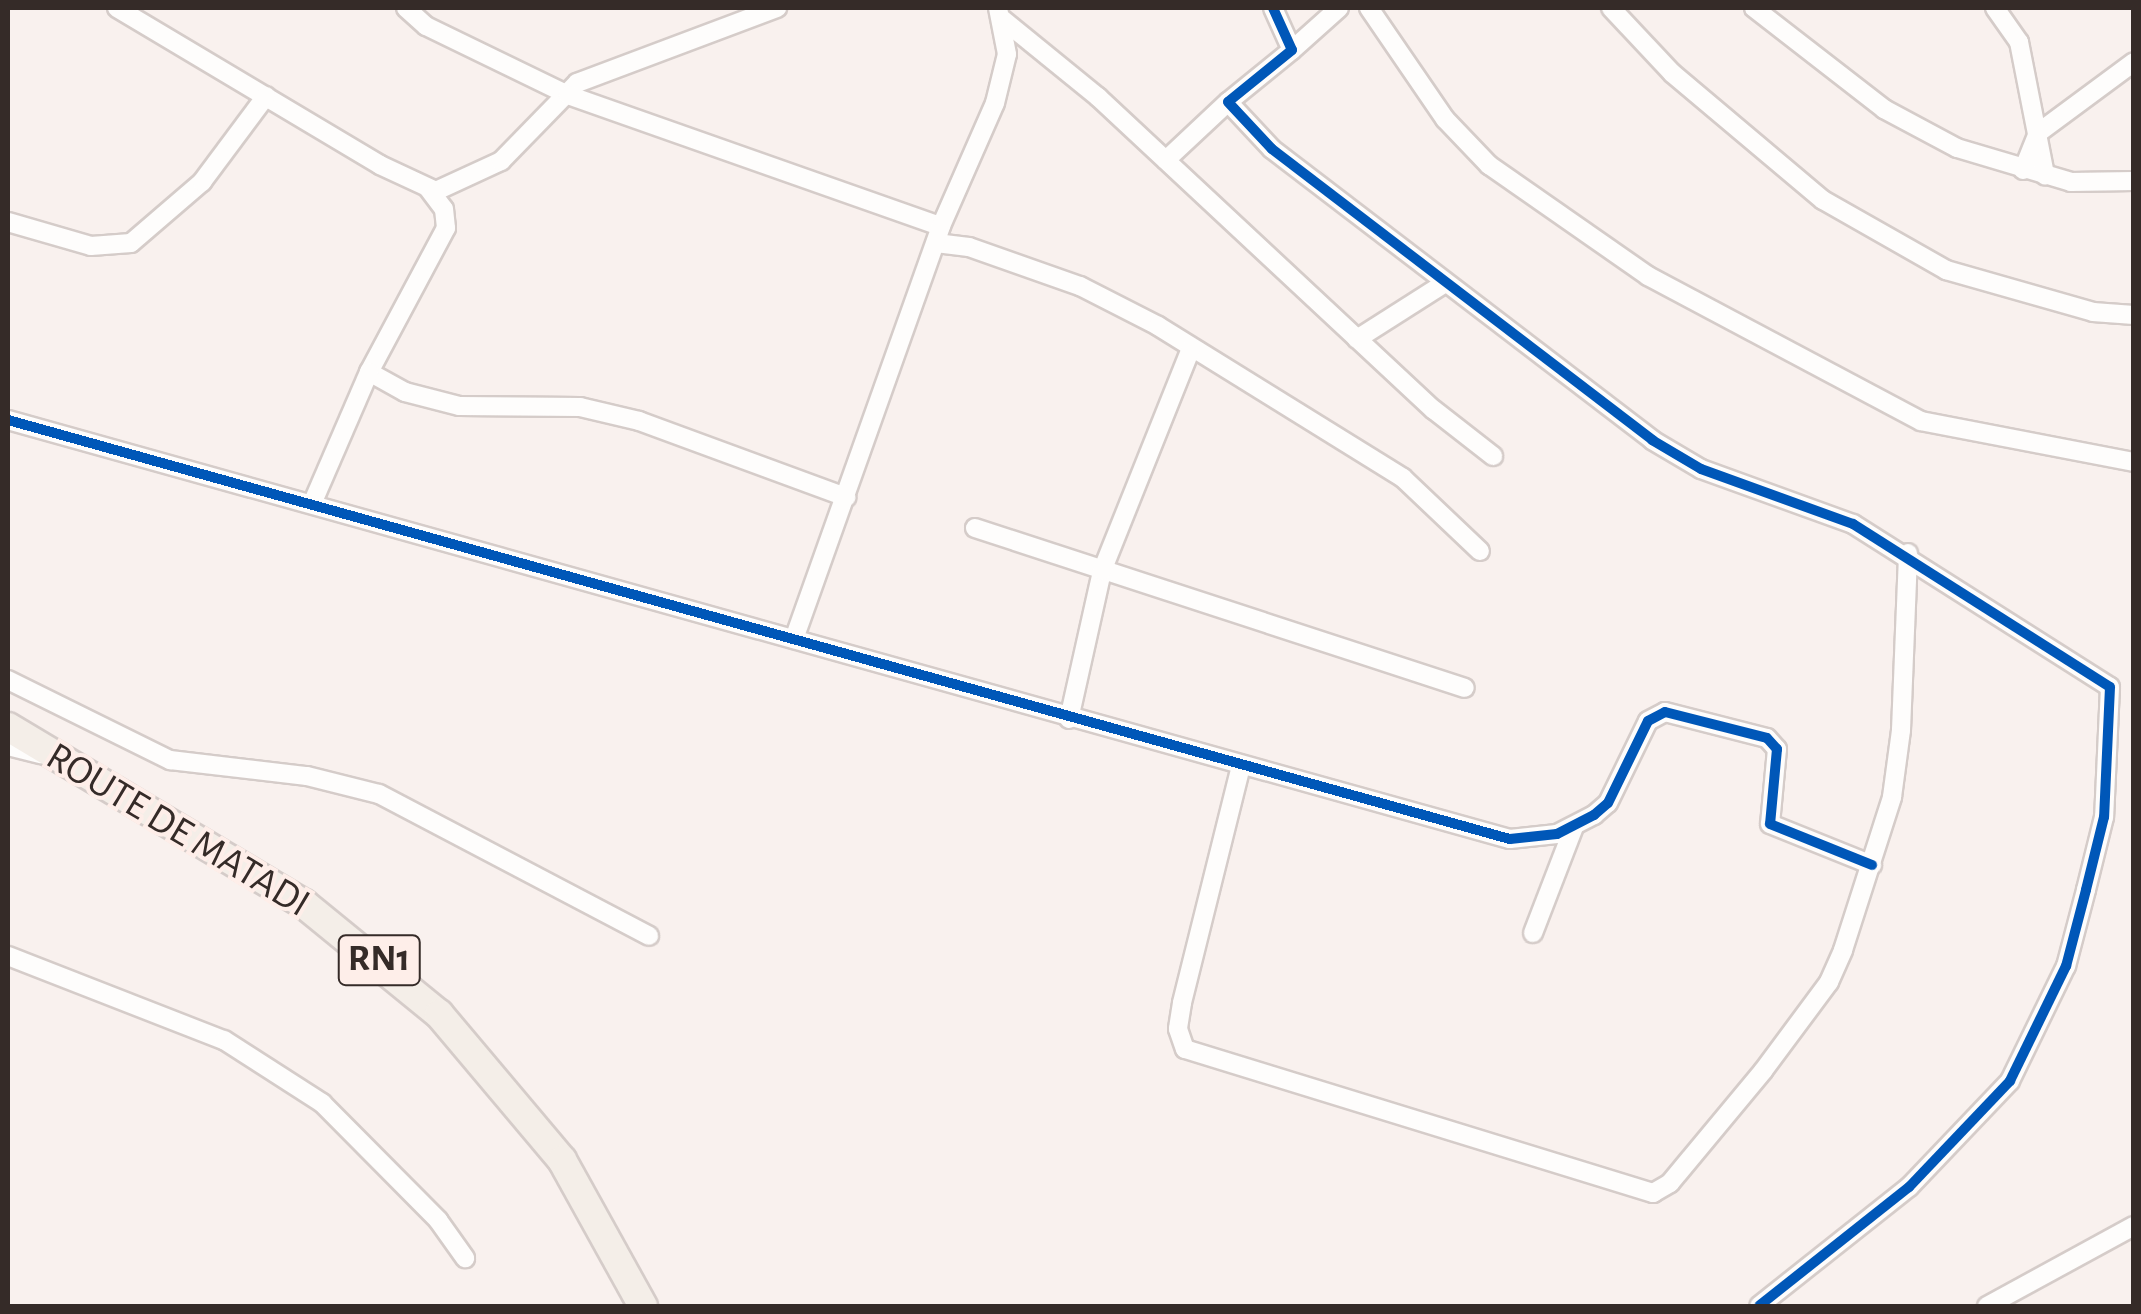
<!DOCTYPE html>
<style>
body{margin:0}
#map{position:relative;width:2141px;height:1314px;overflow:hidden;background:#f9f1ee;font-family:"Alegreya Sans",sans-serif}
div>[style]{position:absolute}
.roads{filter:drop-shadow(2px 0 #d5ccc9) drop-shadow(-2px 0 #d5ccc9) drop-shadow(0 2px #d5ccc9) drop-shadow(0 -2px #d5ccc9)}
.minor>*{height:18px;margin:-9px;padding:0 9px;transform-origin:9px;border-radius:9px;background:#fefdfc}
.trunk>*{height:28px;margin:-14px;padding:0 14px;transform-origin:14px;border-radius:14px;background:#f4eee8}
.cycleway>*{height:10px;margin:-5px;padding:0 5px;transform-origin:5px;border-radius:5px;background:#0057b8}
span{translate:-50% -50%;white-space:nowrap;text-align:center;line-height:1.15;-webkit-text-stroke:8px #feeee9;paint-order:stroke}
.shield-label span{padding:2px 8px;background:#feeee9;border:2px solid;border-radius:8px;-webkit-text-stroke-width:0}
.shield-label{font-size:38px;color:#352b28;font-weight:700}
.street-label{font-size:40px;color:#352b28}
.frame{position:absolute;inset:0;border:10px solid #352b28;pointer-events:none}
</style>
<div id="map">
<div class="roads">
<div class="minor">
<div style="left:117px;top:8px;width:306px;rotate:30.8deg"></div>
<div style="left:380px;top:165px;width:62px;rotate:24.9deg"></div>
<div style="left:436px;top:191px;width:72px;rotate:-24.8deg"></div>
<div style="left:501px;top:161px;width:109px;rotate:-45.7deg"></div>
<div style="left:577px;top:83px;width:214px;rotate:-20.6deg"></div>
<div style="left:406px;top:8px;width:27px;rotate:42deg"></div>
<div style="left:426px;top:26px;width:158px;rotate:25.9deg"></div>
<div style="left:568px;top:95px;width:395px;rotate:19.4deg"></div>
<div style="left:1273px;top:8px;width:46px;rotate:65.7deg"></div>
<div style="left:1292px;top:50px;width:82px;rotate:140.9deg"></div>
<div style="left:1228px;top:102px;width:64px;rotate:46.9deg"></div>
<div style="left:1272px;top:149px;width:479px;rotate:37.4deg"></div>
<div style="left:1652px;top:440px;width:57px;rotate:30.6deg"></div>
<div style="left:1701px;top:469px;width:162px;rotate:19.9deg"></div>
<div style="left:1853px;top:524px;width:304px;rotate:32.4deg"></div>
<div style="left:2110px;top:687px;width:130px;rotate:92.6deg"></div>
<div style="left:2104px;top:817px;width:75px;rotate:103.9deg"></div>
<div style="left:2086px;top:890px;width:79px;rotate:104.7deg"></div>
<div style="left:2066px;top:966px;width:128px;rotate:116deg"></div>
<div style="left:2010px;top:1081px;width:146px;rotate:133.6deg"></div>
<div style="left:1909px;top:1187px;width:191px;rotate:141.6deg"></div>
<div style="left:1369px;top:8px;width:135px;rotate:55.6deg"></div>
<div style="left:1445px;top:119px;width:64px;rotate:46.3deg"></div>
<div style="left:1489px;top:165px;width:194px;rotate:34.9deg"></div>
<div style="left:1648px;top:276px;width:309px;rotate:28deg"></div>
<div style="left:1921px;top:421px;width:217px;rotate:10.9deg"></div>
<div style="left:1611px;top:8px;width:89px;rotate:46.8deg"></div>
<div style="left:1672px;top:73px;width:197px;rotate:40.1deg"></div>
<div style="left:1823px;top:200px;width:142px;rotate:29.6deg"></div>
<div style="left:1946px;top:270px;width:153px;rotate:15.9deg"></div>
<div style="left:2093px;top:312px;width:41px;rotate:4.2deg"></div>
<div style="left:1754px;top:8px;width:165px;rotate:37.8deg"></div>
<div style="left:1884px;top:109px;width:83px;rotate:28.1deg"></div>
<div style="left:1957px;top:148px;width:119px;rotate:16.6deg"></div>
<div style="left:2071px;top:182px;width:63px;rotate:-0.9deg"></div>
<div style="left:1995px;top:8px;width:42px;rotate:54.8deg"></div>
<div style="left:2019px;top:42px;width:136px;rotate:78.9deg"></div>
<div style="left:1002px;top:19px;width:124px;rotate:39.1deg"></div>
<div style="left:1098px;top:97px;width:459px;rotate:43deg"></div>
<div style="left:1434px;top:410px;width:75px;rotate:37.9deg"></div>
<div style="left:1292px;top:50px;width:63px;rotate:-41.8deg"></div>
<div style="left:1166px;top:160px;width:85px;rotate:-43.1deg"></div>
<div style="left:2023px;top:170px;width:40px;rotate:-68deg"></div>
<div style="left:2038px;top:133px;width:119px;rotate:-36.5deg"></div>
<div style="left:428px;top:188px;width:26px;rotate:53deg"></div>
<div style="left:444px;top:209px;width:19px;rotate:84deg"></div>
<div style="left:446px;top:228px;width:163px;rotate:118.1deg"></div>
<div style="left:369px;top:372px;width:41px;rotate:29.1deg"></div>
<div style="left:405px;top:392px;width:56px;rotate:14.5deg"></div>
<div style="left:459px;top:406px;width:121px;rotate:0.5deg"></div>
<div style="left:580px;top:407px;width:61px;rotate:13.3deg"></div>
<div style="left:639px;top:421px;width:221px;rotate:20.2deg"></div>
<div style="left:8px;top:222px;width:86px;rotate:16.1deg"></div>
<div style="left:91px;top:246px;width:40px;rotate:-4.3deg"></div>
<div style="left:131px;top:243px;width:94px;rotate:-40.7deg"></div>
<div style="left:202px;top:182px;width:107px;rotate:-53.3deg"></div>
<div style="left:936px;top:243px;width:33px;rotate:7deg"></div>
<div style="left:969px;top:247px;width:118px;rotate:19.4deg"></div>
<div style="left:1080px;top:286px;width:88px;rotate:27.1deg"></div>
<div style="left:1158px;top:326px;width:288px;rotate:31.8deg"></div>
<div style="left:1403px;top:478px;width:106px;rotate:43.5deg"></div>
<div style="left:1357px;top:339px;width:104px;rotate:-32.5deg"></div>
<div style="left:8px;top:420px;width:1559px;rotate:15.59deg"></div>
<div style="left:1510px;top:839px;width:47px;rotate:-6.1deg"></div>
<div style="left:1557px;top:834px;width:42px;rotate:-27.2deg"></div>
<div style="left:1594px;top:815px;width:18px;rotate:-41deg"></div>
<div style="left:1608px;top:803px;width:91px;rotate:-64deg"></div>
<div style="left:1648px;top:721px;width:19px;rotate:-28deg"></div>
<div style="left:1665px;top:712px;width:105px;rotate:14.3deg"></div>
<div style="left:1767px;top:738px;width:15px;rotate:48deg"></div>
<div style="left:1777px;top:749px;width:75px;rotate:95.3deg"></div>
<div style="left:1770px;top:824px;width:110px;rotate:21.9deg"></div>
<div style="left:312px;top:504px;width:144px;rotate:-66.6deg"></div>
<div style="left:975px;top:528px;width:515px;rotate:18.08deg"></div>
<div style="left:794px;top:639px;width:438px;rotate:-70.4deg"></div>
<div style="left:941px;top:226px;width:134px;rotate:-66.3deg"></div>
<div style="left:995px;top:103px;width:50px;rotate:-76.2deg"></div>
<div style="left:1007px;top:54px;width:47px;rotate:-101.1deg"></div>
<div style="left:8px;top:680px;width:181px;rotate:26.3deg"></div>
<div style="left:170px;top:760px;width:138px;rotate:6.7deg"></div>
<div style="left:307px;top:776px;width:74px;rotate:14deg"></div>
<div style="left:379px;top:794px;width:305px;rotate:27.7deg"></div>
<div style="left:1069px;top:719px;width:152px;rotate:-77.4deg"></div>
<div style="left:1102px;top:571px;width:240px;rotate:-68.2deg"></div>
<div style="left:8px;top:746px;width:34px;rotate:14deg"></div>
<div style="left:1241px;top:766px;width:244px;rotate:104deg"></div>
<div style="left:1182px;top:1003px;width:26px;rotate:99deg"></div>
<div style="left:1178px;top:1029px;width:21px;rotate:71deg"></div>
<div style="left:1185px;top:1049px;width:490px;rotate:17.1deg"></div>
<div style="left:1653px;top:1193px;width:20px;rotate:-30deg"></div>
<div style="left:1670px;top:1183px;width:146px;rotate:-50.3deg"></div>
<div style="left:1763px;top:1071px;width:111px;rotate:-53.4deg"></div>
<div style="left:1829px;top:982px;width:35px;rotate:-66deg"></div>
<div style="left:1843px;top:950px;width:161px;rotate:-72.2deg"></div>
<div style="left:1892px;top:797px;width:68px;rotate:-82.3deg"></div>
<div style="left:1901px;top:730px;width:177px;rotate:-87.7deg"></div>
<div style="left:1533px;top:933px;width:114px;rotate:-68.9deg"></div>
<div style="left:8px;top:956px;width:232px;rotate:21.3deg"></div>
<div style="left:224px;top:1040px;width:117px;rotate:32.7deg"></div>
<div style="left:322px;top:1103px;width:165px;rotate:45.2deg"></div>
<div style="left:438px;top:1220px;width:47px;rotate:54.6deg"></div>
<div style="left:1987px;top:1306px;width:167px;rotate:-28.6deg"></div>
</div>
<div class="trunk">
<div style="left:8px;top:727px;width:345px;rotate:30.9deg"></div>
<div style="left:304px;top:904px;width:174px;rotate:39.2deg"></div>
<div style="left:439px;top:1014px;width:191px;rotate:49.9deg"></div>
<div style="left:562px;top:1160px;width:167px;rotate:61deg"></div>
</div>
</div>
<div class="cycleway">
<div style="left:1273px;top:8px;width:46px;rotate:65.7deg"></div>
<div style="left:1292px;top:50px;width:82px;rotate:140.9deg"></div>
<div style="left:1228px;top:102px;width:64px;rotate:46.9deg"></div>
<div style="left:1272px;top:149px;width:479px;rotate:37.4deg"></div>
<div style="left:1652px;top:440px;width:57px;rotate:30.6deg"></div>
<div style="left:1701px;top:469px;width:162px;rotate:19.9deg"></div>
<div style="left:1853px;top:524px;width:304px;rotate:32.4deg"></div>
<div style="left:2110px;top:687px;width:130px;rotate:92.6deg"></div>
<div style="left:2104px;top:817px;width:75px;rotate:103.9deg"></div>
<div style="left:2086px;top:890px;width:79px;rotate:104.7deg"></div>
<div style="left:2066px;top:966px;width:128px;rotate:116deg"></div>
<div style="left:2010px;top:1081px;width:146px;rotate:133.6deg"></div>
<div style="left:1909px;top:1187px;width:191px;rotate:141.6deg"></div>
<div style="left:8px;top:420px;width:1559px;rotate:15.59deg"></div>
<div style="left:1510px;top:839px;width:47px;rotate:-6.1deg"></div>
<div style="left:1557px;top:834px;width:42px;rotate:-27.2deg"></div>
<div style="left:1594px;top:815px;width:18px;rotate:-41deg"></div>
<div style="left:1608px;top:803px;width:91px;rotate:-64deg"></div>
<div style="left:1648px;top:721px;width:19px;rotate:-28deg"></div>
<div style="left:1665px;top:712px;width:105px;rotate:14.3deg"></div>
<div style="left:1767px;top:738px;width:15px;rotate:48deg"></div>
<div style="left:1777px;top:749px;width:75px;rotate:95.3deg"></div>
<div style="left:1770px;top:824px;width:110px;rotate:21.9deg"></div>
</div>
<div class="shield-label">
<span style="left:379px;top:960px">RN1</span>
</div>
<div class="street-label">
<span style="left:178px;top:830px;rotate:31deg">ROUTE DE MATADI</span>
</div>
<div class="frame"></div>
</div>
